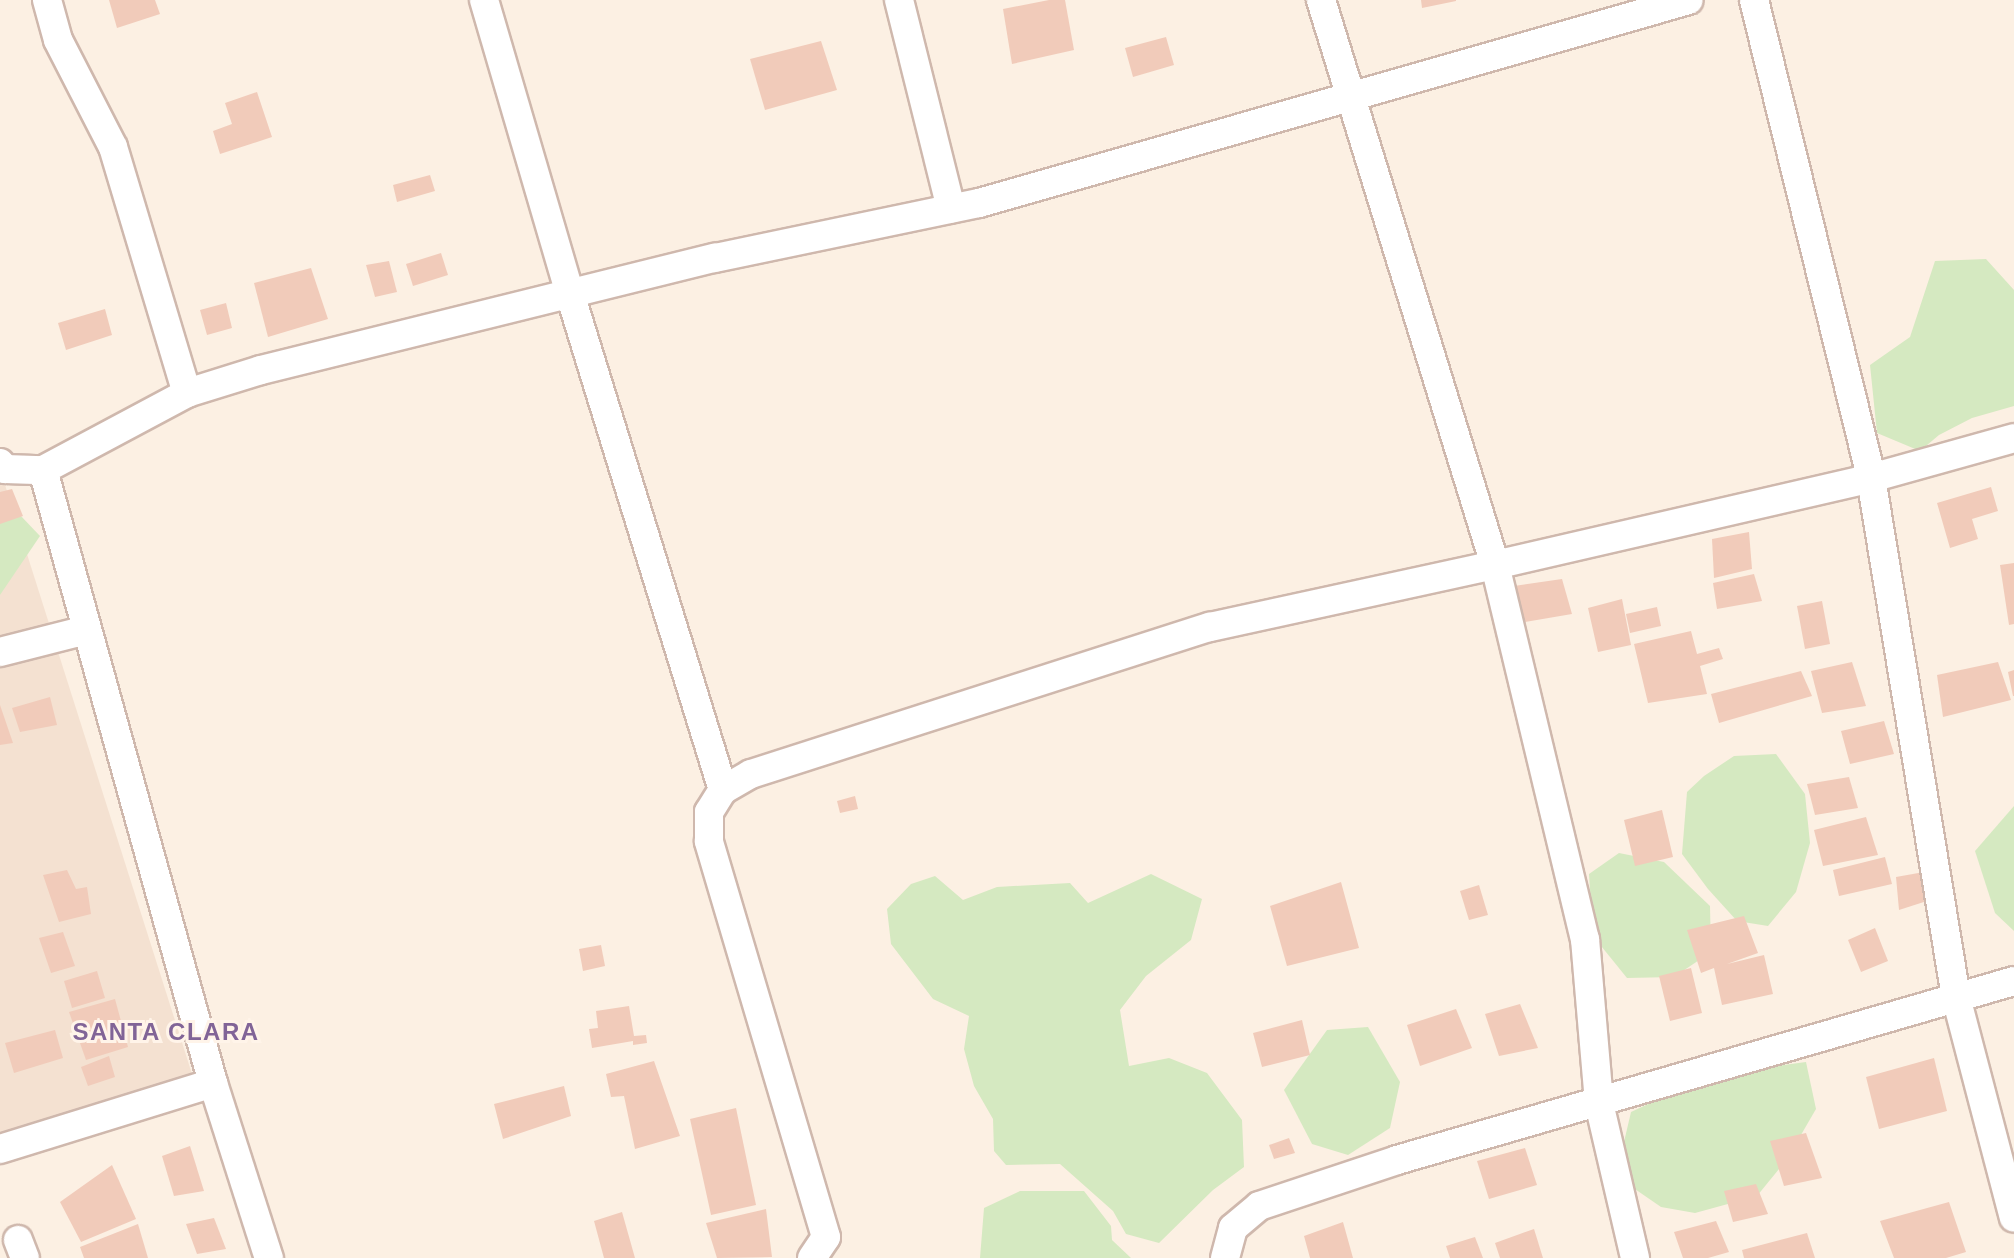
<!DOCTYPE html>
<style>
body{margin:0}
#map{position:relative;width:2014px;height:1258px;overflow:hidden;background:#fcf0e3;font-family:Helvetica,sans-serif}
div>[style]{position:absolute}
.residential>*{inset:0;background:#f4e1d1}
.green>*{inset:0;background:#d5e9c1}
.building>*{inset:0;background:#f1cbba}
.roads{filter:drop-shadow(2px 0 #cfb8ad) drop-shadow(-2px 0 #cfb8ad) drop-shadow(0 2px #cfb8ad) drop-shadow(0 -2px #cfb8ad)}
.street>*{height:28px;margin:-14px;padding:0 14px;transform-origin:14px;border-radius:14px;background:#fff}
span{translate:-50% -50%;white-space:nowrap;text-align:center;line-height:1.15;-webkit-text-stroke:6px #fff4e9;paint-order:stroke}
.district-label{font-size:24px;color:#816497;font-weight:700;letter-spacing:1.5px}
</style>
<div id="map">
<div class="residential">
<div style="clip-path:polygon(0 469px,192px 1074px,0 1135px)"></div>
</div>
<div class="green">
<div style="clip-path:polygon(1986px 259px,2014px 290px,2014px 406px,1972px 418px,1939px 435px,1920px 451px,1877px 433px,1870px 365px,1910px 337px,1935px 261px)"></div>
<div style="clip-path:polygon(0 494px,40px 536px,0 595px)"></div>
<div style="clip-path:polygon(1776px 754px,1805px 794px,1810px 843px,1796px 892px,1768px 926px,1737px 921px,1708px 889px,1682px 854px,1687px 792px,1704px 776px,1734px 756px)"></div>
<div style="clip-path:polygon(2014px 806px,2014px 931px,1995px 913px,1975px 851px)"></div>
<div style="clip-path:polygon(1619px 853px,1664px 862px,1710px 906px,1711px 952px,1674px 977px,1627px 978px,1593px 936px,1589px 874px)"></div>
<div style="clip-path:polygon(1151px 874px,1202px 899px,1191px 940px,1146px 976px,1120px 1010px,1129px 1066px,1169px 1058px,1207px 1073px,1242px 1120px,1244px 1167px,1213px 1190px,1159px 1243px,1126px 1234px,1113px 1211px,1060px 1164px,1006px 1165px,994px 1151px,993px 1119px,974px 1086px,964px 1049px,969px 1016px,933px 999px,891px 944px,887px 909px,911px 884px,935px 876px,963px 900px,997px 887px,1070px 883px,1088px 903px)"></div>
<div style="clip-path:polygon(1368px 1027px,1400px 1082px,1390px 1128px,1348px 1155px,1312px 1144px,1284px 1090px,1327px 1030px)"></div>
<div style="clip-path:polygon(1806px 1062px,1816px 1109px,1787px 1159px,1757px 1196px,1695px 1213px,1661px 1207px,1616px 1176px,1631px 1112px,1674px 1092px,1738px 1071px)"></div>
<div style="clip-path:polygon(1020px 1191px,1084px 1191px,1111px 1226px,1112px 1240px,1131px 1258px,980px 1258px,984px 1208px)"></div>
</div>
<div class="building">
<div style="clip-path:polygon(109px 0,155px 0,160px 14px,117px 28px)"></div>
<div style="clip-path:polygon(1049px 0,1065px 0,1074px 50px,1012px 64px,1003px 9px)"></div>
<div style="clip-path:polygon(1421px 0,1456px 0,1456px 1px,1422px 8px)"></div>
<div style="clip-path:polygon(1166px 37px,1174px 65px,1133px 77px,1125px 48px)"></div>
<div style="clip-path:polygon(821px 41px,837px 90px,765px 110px,750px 59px)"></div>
<div style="clip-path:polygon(257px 92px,272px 137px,220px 154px,213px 131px,232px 124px,225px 103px)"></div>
<div style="clip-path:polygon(430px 175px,435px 191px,397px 202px,393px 185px)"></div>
<div style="clip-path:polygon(441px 253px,448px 275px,413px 286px,406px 264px)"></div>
<div style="clip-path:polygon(389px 261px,397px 292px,375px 297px,366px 265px)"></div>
<div style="clip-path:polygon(311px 268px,328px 319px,268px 337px,254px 283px)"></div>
<div style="clip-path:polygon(226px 303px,232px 328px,207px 335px,200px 310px)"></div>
<div style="clip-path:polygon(105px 309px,112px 335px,66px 350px,58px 323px)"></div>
<div style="clip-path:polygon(1991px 487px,1998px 511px,1972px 519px,1978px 539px,1950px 548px,1937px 503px)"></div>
<div style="clip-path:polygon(12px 489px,23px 516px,0 524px,0 492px)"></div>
<div style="clip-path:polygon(1749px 532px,1752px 569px,1714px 578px,1712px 539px)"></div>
<div style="clip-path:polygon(2014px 563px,2014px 624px,2009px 625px,2000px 565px)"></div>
<div style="clip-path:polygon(1754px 574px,1762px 601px,1717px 609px,1713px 583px)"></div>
<div style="clip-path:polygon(1562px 579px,1572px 614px,1525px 622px,1514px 586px)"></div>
<div style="clip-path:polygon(1622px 599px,1631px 645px,1598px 652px,1588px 608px)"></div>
<div style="clip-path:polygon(1822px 601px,1830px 644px,1805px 649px,1797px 606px)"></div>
<div style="clip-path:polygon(1657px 607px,1661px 626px,1630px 633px,1626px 614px)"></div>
<div style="clip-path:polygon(1691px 631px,1697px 654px,1719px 648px,1723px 659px,1700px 666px,1707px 694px,1648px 703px,1634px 644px)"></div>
<div style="clip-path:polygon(1852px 662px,1866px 706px,1822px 713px,1811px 671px)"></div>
<div style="clip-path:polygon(1998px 662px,2011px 700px,1943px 717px,1937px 675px)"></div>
<div style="clip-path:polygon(2014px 670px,2014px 696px,2013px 696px,2008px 672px)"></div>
<div style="clip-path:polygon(1801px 671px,1812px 696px,1719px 723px,1711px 694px)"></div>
<div style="clip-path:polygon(50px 697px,57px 725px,20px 732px,12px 708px)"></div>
<div style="clip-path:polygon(0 705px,13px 743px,0 745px)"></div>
<div style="clip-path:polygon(1884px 721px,1894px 754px,1850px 764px,1841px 731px)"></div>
<div style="clip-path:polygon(1849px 777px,1858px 808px,1815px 815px,1807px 784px)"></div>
<div style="clip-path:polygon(855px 796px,858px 809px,840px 813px,837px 801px)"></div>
<div style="clip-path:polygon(1662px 810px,1673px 857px,1635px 866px,1624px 820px)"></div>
<div style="clip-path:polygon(1866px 817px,1878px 855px,1823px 866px,1814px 830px)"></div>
<div style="clip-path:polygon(1885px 857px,1892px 884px,1839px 896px,1833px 870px)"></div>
<div style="clip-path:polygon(67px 870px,76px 889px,87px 887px,91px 914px,59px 922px,43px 875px)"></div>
<div style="clip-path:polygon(1924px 872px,1930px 900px,1899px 910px,1896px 877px)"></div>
<div style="clip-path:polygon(1341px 882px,1359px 948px,1287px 966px,1270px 906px)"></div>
<div style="clip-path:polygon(1479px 885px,1488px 915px,1469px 920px,1460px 891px)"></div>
<div style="clip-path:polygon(1744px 916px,1758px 953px,1727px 964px,1764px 955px,1773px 994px,1722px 1005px,1714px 968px,1701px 973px,1687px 930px)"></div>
<div style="clip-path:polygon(1875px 928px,1888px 961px,1861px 972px,1848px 940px)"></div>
<div style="clip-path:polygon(63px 932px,75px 966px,51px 973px,39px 938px)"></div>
<div style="clip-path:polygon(601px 945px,605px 966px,583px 971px,579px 949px)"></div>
<div style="clip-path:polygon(1691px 968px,1702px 1013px,1670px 1021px,1659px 976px)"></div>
<div style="clip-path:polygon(97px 971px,105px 998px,72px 1008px,64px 981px)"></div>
<div style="clip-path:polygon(115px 999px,128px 1047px,86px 1060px,69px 1012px)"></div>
<div style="clip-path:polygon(1520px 1004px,1538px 1048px,1499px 1056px,1485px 1014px)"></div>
<div style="clip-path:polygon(629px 1006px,634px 1036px,646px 1035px,647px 1043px,633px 1045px,633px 1041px,592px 1048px,589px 1029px,598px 1028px,596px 1011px)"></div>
<div style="clip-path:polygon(1456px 1009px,1472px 1048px,1420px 1066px,1407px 1025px)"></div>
<div style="clip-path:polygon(1302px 1020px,1310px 1055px,1262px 1067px,1253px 1033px)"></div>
<div style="clip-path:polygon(55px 1030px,63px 1058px,14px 1073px,5px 1043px)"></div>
<div style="clip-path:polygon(109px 1056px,115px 1077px,88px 1086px,81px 1067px)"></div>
<div style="clip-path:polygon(1934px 1058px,1947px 1111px,1879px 1129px,1866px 1077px)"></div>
<div style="clip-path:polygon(654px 1061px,680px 1136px,635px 1149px,624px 1096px,611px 1097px,606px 1074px)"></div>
<div style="clip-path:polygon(564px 1086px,571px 1116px,503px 1139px,494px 1104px)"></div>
<div style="clip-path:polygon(736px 1108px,756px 1205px,711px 1215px,690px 1119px)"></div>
<div style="clip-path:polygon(1806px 1133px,1822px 1178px,1784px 1186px,1770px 1141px)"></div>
<div style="clip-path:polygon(1289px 1138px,1295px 1153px,1274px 1159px,1269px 1145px)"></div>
<div style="clip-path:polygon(190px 1146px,204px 1191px,174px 1196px,162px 1156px)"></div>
<div style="clip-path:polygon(1525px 1148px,1537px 1185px,1489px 1199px,1477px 1161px)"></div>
<div style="clip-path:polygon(112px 1165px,136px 1219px,81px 1242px,60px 1202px)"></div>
<div style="clip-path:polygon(1756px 1184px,1768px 1214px,1733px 1222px,1724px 1191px)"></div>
<div style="clip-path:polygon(1949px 1202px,1966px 1252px,1946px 1258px,1894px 1258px,1880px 1221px)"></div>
<div style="clip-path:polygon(766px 1209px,772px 1257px,717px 1258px,706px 1223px)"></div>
<div style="clip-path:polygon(622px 1212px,635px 1258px,604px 1258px,594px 1221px)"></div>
<div style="clip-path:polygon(214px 1218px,226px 1249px,197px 1254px,186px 1224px)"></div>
<div style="clip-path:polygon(1716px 1221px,1729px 1252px,1708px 1258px,1683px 1258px,1674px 1232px)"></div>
<div style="clip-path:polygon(1343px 1222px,1353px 1258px,1310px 1258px,1304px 1236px)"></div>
<div style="clip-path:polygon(138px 1224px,148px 1258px,84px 1258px,80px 1247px)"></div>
<div style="clip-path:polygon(1534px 1229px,1543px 1258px,1500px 1258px,1495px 1243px)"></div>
<div style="clip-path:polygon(1807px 1233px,1815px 1258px,1744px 1258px,1742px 1250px)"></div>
<div style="clip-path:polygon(1475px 1237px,1483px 1258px,1450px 1258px,1446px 1246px)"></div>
</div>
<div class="roads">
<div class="street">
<div style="left:47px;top:0;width:41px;rotate:74.6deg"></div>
<div style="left:58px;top:40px;width:120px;rotate:62.8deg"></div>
<div style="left:113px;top:147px;width:257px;rotate:73.3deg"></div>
<div style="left:484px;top:0;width:306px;rotate:73.7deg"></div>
<div style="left:570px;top:294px;width:519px;rotate:72.86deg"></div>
<div style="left:899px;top:0;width:215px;rotate:76deg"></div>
<div style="left:1321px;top:0;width:591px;rotate:72.88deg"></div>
<div style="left:1495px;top:565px;width:385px;rotate:76.5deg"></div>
<div style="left:1585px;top:939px;width:165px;rotate:85.1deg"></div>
<div style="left:1599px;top:1103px;width:159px;rotate:76.9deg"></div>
<div style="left:1754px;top:0;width:492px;rotate:76.2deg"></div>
<div style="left:1871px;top:478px;width:526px;rotate:80.7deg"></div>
<div style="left:1956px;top:997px;width:228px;rotate:75.3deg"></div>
<div style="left:0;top:463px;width:8px;rotate:50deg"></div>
<div style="left:5px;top:469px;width:38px;rotate:2deg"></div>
<div style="left:43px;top:470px;width:163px;rotate:-28.1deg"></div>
<div style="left:187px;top:393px;width:77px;rotate:-17.3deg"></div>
<div style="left:261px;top:370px;width:468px;rotate:-13.9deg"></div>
<div style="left:715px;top:258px;width:270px;rotate:-11.8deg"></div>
<div style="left:979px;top:203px;width:738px;rotate:-15.96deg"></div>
<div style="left:43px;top:470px;width:636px;rotate:74.5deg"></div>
<div style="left:213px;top:1083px;width:184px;rotate:72.3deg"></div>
<div style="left:0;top:652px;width:89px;rotate:-14.3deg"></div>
<div style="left:0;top:1149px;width:223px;rotate:-17.2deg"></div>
<div style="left:18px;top:1240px;width:19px;rotate:69deg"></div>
<div style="left:812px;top:1258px;width:25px;rotate:-56deg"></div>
<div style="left:826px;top:1237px;width:413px;rotate:-106.5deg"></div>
<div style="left:709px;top:841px;width:29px;rotate:-90deg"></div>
<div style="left:709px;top:812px;width:26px;rotate:-58deg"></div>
<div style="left:723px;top:790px;width:32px;rotate:-30deg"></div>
<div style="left:751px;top:774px;width:482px;rotate:-17.8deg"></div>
<div style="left:1210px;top:627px;width:292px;rotate:-12.3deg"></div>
<div style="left:1495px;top:565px;width:386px;rotate:-13deg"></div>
<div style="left:1871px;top:478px;width:148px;rotate:-15.6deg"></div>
<div style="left:1225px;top:1258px;width:31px;rotate:-75deg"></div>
<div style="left:1233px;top:1228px;width:34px;rotate:-40deg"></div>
<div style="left:1259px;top:1206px;width:145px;rotate:-18.4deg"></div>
<div style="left:1397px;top:1160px;width:642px;rotate:-16.18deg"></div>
</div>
</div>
<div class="district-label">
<span style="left:166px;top:1032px">SANTA CLARA</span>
</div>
</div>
